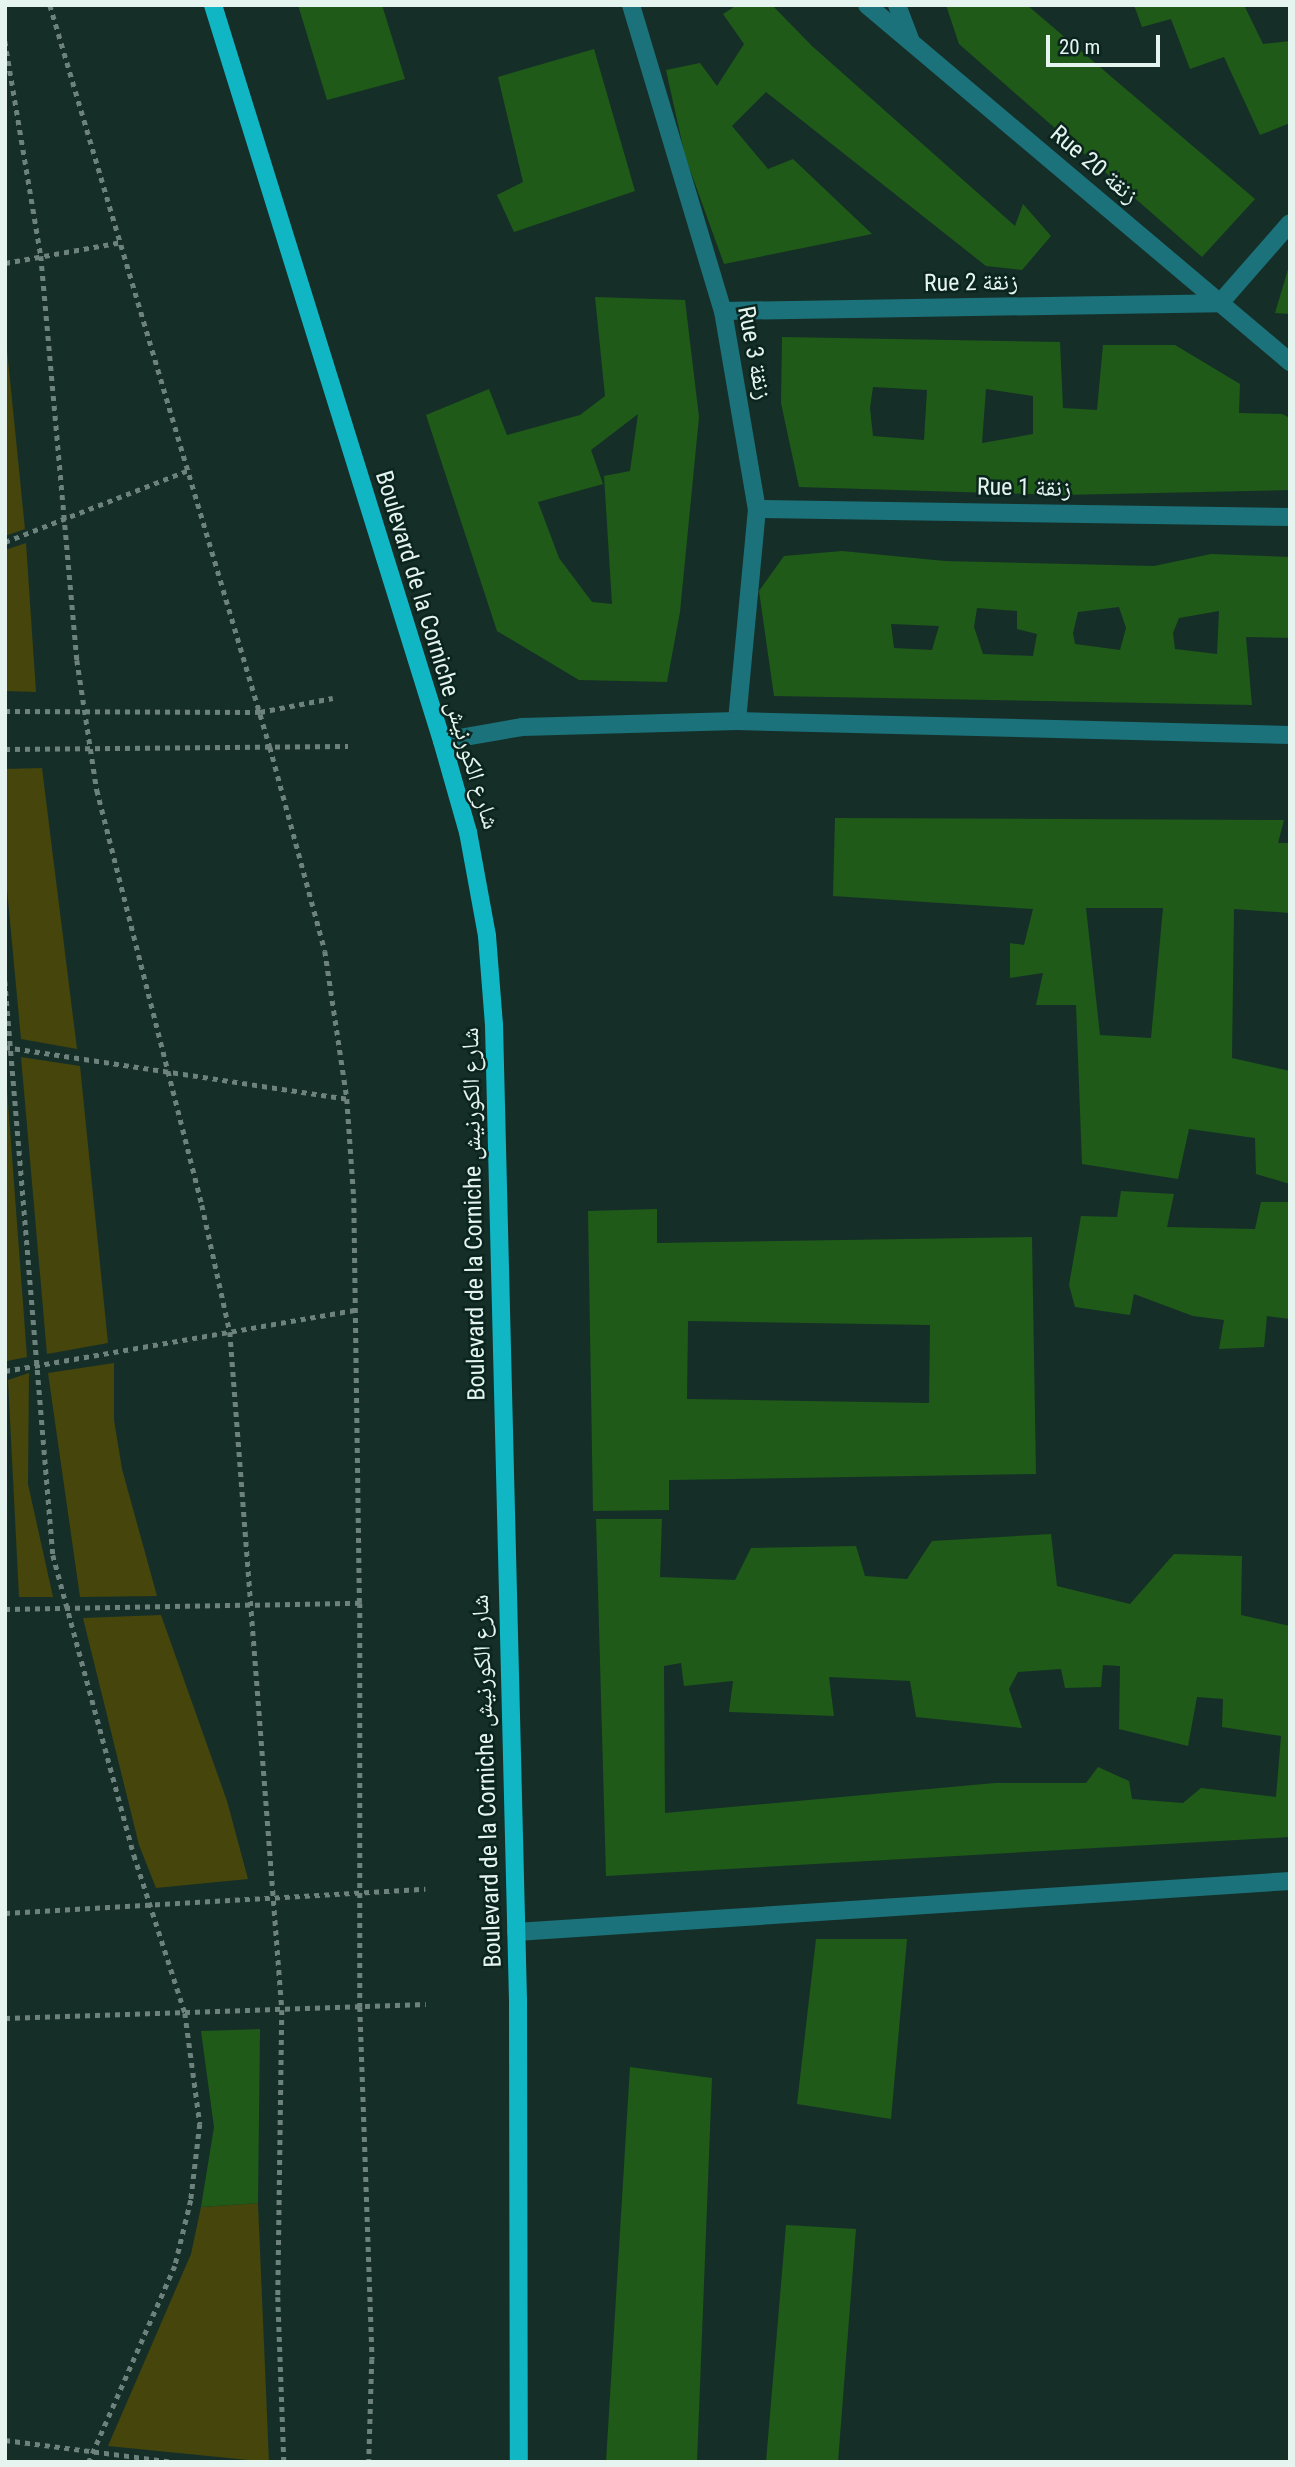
<!DOCTYPE html>
<meta charset="utf-8">
<style>
body{margin:0}
#map{position:relative;width:1295px;height:2467px;overflow:hidden;background:#152f28;font-family:"Roboto Condensed","Noto Naskh Arabic",sans-serif}
div>[style]{position:absolute}
.green>*{inset:0;background:#45450c}
.building>*{inset:0;background:#1f5a18}
.path>*{height:4.5px;margin-top:-2.25px;transform-origin:0;background:repeating-linear-gradient(90deg,#6d827c 0 5px,transparent 0 10px)}
.minor>*{height:18px;margin:-9px;padding:0 9px;transform-origin:9px;border-radius:9px;background:#1c727b}
.major>*{height:18px;margin:-9px;padding:0 9px;transform-origin:9px;border-radius:9px;background:#11b6c5}
span{translate:-50% -50%;white-space:nowrap;text-align:center;line-height:1.15;-webkit-text-stroke:5px #0b251e;paint-order:stroke}
.street-label{font-size:24px;color:#e5f4ef}
.frame{position:absolute;inset:0;border:7px solid #e5f4ef;pointer-events:none}
.scale{position:absolute;left:1046px;top:35px;width:114px;height:32px;box-sizing:border-box;border:4px solid #e5f4ef;border-top:0;padding-left:9px;font-size:21px;line-height:24px;white-space:nowrap;color:#e5f4ef;-webkit-text-stroke:5px #0b251e;paint-order:stroke}
</style>
<div id="map">
<div class="green">
<div style="clip-path:polygon(5px 330px,25px 529px,5px 536px)"></div>
<div style="clip-path:polygon(26px 543px,36px 692px,5px 691px,5px 550px)"></div>
<div style="clip-path:polygon(42px 768px,77px 1049px,21px 1039px,5px 868px,5px 769px)"></div>
<div style="clip-path:polygon(21px 1057px,80px 1066px,108px 1343px,47px 1354px)"></div>
<div style="clip-path:polygon(5px 1062px,27px 1357px,7px 1361px,5px 1335px)"></div>
<div style="clip-path:polygon(114px 1363px,114px 1420px,122px 1469px,157px 1596px,80px 1597px,48px 1373px)"></div>
<div style="clip-path:polygon(29px 1373px,28px 1484px,53px 1597px,19px 1597px,8px 1380px)"></div>
<div style="clip-path:polygon(161px 1615px,227px 1801px,248px 1879px,156px 1888px,139px 1845px,83px 1618px)"></div>
<div style="clip-path:polygon(258px 2203px,269px 2462px,108px 2446px,191px 2254px,201px 2207px)"></div>
</div>
<div class="building">
<div style="clip-path:polygon(298px 5px,382px 5px,405px 79px,327px 100px)"></div>
<div style="clip-path:polygon(737px 5px,772px 5px,812px 46px,1015px 226px,1023px 204px,1051px 236px,1022px 270px,986px 266px,766px 92px,732px 126px,768px 169px,793px 159px,872px 234px,724px 264px,685px 156px,666px 70px,700px 63px,717px 86px,744px 44px,723px 14px)"></div>
<div style="clip-path:polygon(946px 5px,1027px 5px,1255px 199px,1202px 257px,959px 44px)"></div>
<div style="clip-path:polygon(1134px 5px,1244px 5px,1263px 44px,1290px 41px,1290px 123px,1260px 135px,1224px 57px,1190px 69px,1171px 19px,1142px 27px)"></div>
<div style="clip-path:polygon(594px 49px,635px 191px,514px 232px,497px 195px,523px 182px,498px 77px)"></div>
<div style="clip-path:polygon(1289px 266px,1290px 314px,1275px 313px)"></div>
<div style="clip-path:polygon(evenodd,595px 297px,685px 300px,699px 417px,680px 612px,667px 682px,579px 680px,497px 631px,426px 415px,489px 389px,507px 435px,580px 415px,605px 396px,595px 297px,638px 414px,630px 471px,604px 476px,612px 604px,592px 602px,559px 558px,538px 502px,603px 484px,591px 450px,638px 414px)"></div>
<div style="clip-path:polygon(evenodd,782px 337px,1060px 342px,1063px 408px,1097px 410px,1103px 345px,1175px 345px,1240px 384px,1239px 413px,1282px 414px,1290px 418px,1290px 490px,1062px 495px,799px 487px,781px 403px,782px 337px,873px 387px,927px 390px,924px 440px,873px 436px,870px 408px,873px 387px,782px 337px,986px 389px,1033px 396px,1033px 434px,982px 443px,986px 389px)"></div>
<div style="clip-path:polygon(evenodd,842px 551px,945px 561px,1154px 566px,1211px 554px,1290px 557px,1290px 638px,1246px 637px,1252px 705px,774px 696px,759px 591px,784px 556px,842px 551px,1119px 607px,1126px 628px,1120px 650px,1075px 644px,1073px 633px,1078px 612px,1119px 607px,842px 551px,977px 608px,1017px 611px,1017px 629px,1037px 634px,1033px 656px,983px 654px,974px 627px,977px 608px,842px 551px,1219px 611px,1217px 654px,1175px 649px,1173px 633px,1179px 618px,1219px 611px,842px 551px,891px 624px,939px 626px,932px 650px,894px 648px,891px 624px)"></div>
<div style="clip-path:polygon(evenodd,835px 818px,1284px 820px,1278px 843px,1290px 843px,1290px 913px,1234px 909px,1232px 1058px,1290px 1071px,1290px 1184px,1256px 1174px,1255px 1138px,1189px 1129px,1178px 1179px,1082px 1164px,1076px 1005px,1036px 1005px,1043px 973px,1010px 978px,1010px 943px,1024px 945px,1033px 909px,833px 896px,835px 818px,1086px 908px,1163px 908px,1151px 1038px,1100px 1035px,1086px 908px)"></div>
<div style="clip-path:polygon(1121px 1191px,1174px 1194px,1167px 1227px,1255px 1229px,1261px 1202px,1290px 1202px,1290px 1319px,1267px 1316px,1264px 1347px,1219px 1349px,1224px 1320px,1193px 1316px,1134px 1294px,1130px 1315px,1075px 1307px,1069px 1285px,1081px 1216px,1117px 1217px)"></div>
<div style="clip-path:polygon(evenodd,657px 1209px,657px 1243px,1032px 1237px,1036px 1474px,669px 1480px,669px 1510px,593px 1511px,588px 1211px,657px 1209px,688px 1321px,930px 1325px,929px 1403px,687px 1399px,688px 1321px)"></div>
<div style="clip-path:polygon(evenodd,596px 1519px,662px 1519px,660px 1577px,735px 1580px,751px 1548px,856px 1546px,865px 1576px,907px 1579px,932px 1541px,1051px 1534px,1057px 1586px,1130px 1604px,1174px 1554px,1242px 1556px,1241px 1615px,1290px 1626px,1290px 1837px,606px 1876px,596px 1519px,681px 1663px,684px 1686px,733px 1681px,729px 1712px,834px 1716px,829px 1677px,910px 1681px,916px 1717px,1022px 1728px,1009px 1689px,1018px 1672px,1061px 1669px,1065px 1688px,1101px 1687px,1103px 1665px,1120px 1666px,1119px 1729px,1188px 1746px,1197px 1697px,1223px 1699px,1222px 1727px,1281px 1736px,1276px 1797px,1201px 1788px,1183px 1803px,1132px 1799px,1129px 1781px,1098px 1767px,1086px 1783px,995px 1783px,665px 1813px,664px 1666px,681px 1663px)"></div>
<div style="clip-path:polygon(816px 1939px,907px 1939px,891px 2119px,797px 2104px)"></div>
<div style="clip-path:polygon(260px 2029px,258px 2203px,201px 2207px,214px 2127px,201px 2031px)"></div>
<div style="clip-path:polygon(630px 2067px,712px 2078px,697px 2462px,606px 2462px)"></div>
<div style="clip-path:polygon(786px 2225px,856px 2229px,838px 2462px,766px 2462px)"></div>
</div>
<div class="path">
<div style="left:50px;top:5px;width:774px;rotate:73.49deg"></div>
<div style="left:270px;top:747px;width:211px;rotate:74.9deg"></div>
<div style="left:325px;top:951px;width:150px;rotate:81.5deg"></div>
<div style="left:347px;top:1099px;width:99px;rotate:86deg"></div>
<div style="left:354px;top:1198px;width:405px;rotate:89.2deg"></div>
<div style="left:360px;top:1603px;width:404px;rotate:90deg"></div>
<div style="left:360px;top:2007px;width:352px;rotate:88deg"></div>
<div style="left:372px;top:2359px;width:103px;rotate:91.7deg"></div>
<div style="left:5px;top:41px;width:218px;rotate:80.5deg"></div>
<div style="left:41px;top:256px;width:406px;rotate:84.9deg"></div>
<div style="left:77px;top:660px;width:132px;rotate:81.3deg"></div>
<div style="left:97px;top:790px;width:428px;rotate:75.8deg"></div>
<div style="left:202px;top:1205px;width:130px;rotate:77.6deg"></div>
<div style="left:230px;top:1332px;width:680px;rotate:85.61deg"></div>
<div style="left:282px;top:2010px;width:287px;rotate:90.8deg"></div>
<div style="left:278px;top:2297px;width:165px;rotate:87.9deg"></div>
<div style="left:5px;top:263px;width:119px;rotate:-10.2deg"></div>
<div style="left:5px;top:542px;width:200px;rotate:-21.4deg"></div>
<div style="left:5px;top:711px;width:255px;rotate:0.2deg"></div>
<div style="left:260px;top:712px;width:74px;rotate:-10.9deg"></div>
<div style="left:5px;top:749px;width:343px;rotate:-0.5deg"></div>
<div style="left:5px;top:981px;width:576px;rotate:85.22deg"></div>
<div style="left:53px;top:1555px;width:311px;rotate:74.9deg"></div>
<div style="left:134px;top:1855px;width:166px;rotate:72.1deg"></div>
<div style="left:185px;top:2013px;width:112px;rotate:82.3deg"></div>
<div style="left:200px;top:2124px;width:77px;rotate:96.8deg"></div>
<div style="left:191px;top:2200px;width:68px;rotate:103.6deg"></div>
<div style="left:175px;top:2266px;width:214px;rotate:113.7deg"></div>
<div style="left:5px;top:1047px;width:346px;rotate:8.6deg"></div>
<div style="left:5px;top:1371px;width:355px;rotate:-9.9deg"></div>
<div style="left:5px;top:1609px;width:355px;rotate:-1deg"></div>
<div style="left:5px;top:1913px;width:421px;rotate:-3.3deg"></div>
<div style="left:5px;top:2018px;width:421px;rotate:-1.9deg"></div>
<div style="left:5px;top:2440px;width:170px;rotate:7.4deg"></div>
</div>
<div class="minor">
<div style="left:631px;top:5px;width:320px;rotate:73.3deg"></div>
<div style="left:723px;top:311px;width:201px;rotate:80.3deg"></div>
<div style="left:757px;top:509px;width:213px;rotate:95.4deg"></div>
<div style="left:867px;top:5px;width:554px;rotate:40.16deg"></div>
<div style="left:897px;top:5px;width:36px;rotate:69deg"></div>
<div style="left:723px;top:311px;width:497px;rotate:-0.9deg"></div>
<div style="left:1220px;top:303px;width:106px;rotate:-48.8deg"></div>
<div style="left:757px;top:509px;width:533px;rotate:0.86deg"></div>
<div style="left:442px;top:741px;width:81px;rotate:-9.9deg"></div>
<div style="left:522px;top:727px;width:215px;rotate:-1.6deg"></div>
<div style="left:737px;top:721px;width:553px;rotate:1.45deg"></div>
<div style="left:516px;top:1932px;width:776px;rotate:-3.77deg"></div>
</div>
<div class="major">
<div style="left:213px;top:5px;width:771px;rotate:72.72deg"></div>
<div style="left:442px;top:741px;width:95px;rotate:74.1deg"></div>
<div style="left:468px;top:832px;width:106px;rotate:79.6deg"></div>
<div style="left:487px;top:936px;width:89px;rotate:85.5deg"></div>
<div style="left:494px;top:1025px;width:975px;rotate:88.59deg"></div>
<div style="left:518px;top:2000px;width:462px;rotate:89.9deg"></div>
</div>
<div class="street-label">
<span style="left:1094px;top:165px;rotate:40deg">Rue 20 زنقة</span>
<span style="left:971px;top:283px;rotate:-1deg">Rue 2 زنقة</span>
<span style="left:754px;top:353px;rotate:79deg">Rue 3 زنقة</span>
<span style="left:1024px;top:488px;rotate:1deg">Rue 1 زنقة</span>
<span style="left:437px;top:650px;rotate:73deg">Boulevard de la Corniche شارع الكورنيش</span>
<span style="left:474px;top:1214px;rotate:-91deg">Boulevard de la Corniche شارع الكورنيش</span>
<span style="left:487px;top:1781px;rotate:-92deg">Boulevard de la Corniche شارع الكورنيش</span>
</div>
<div class="frame"></div>
<div class="scale">20 m</div>
</div>
